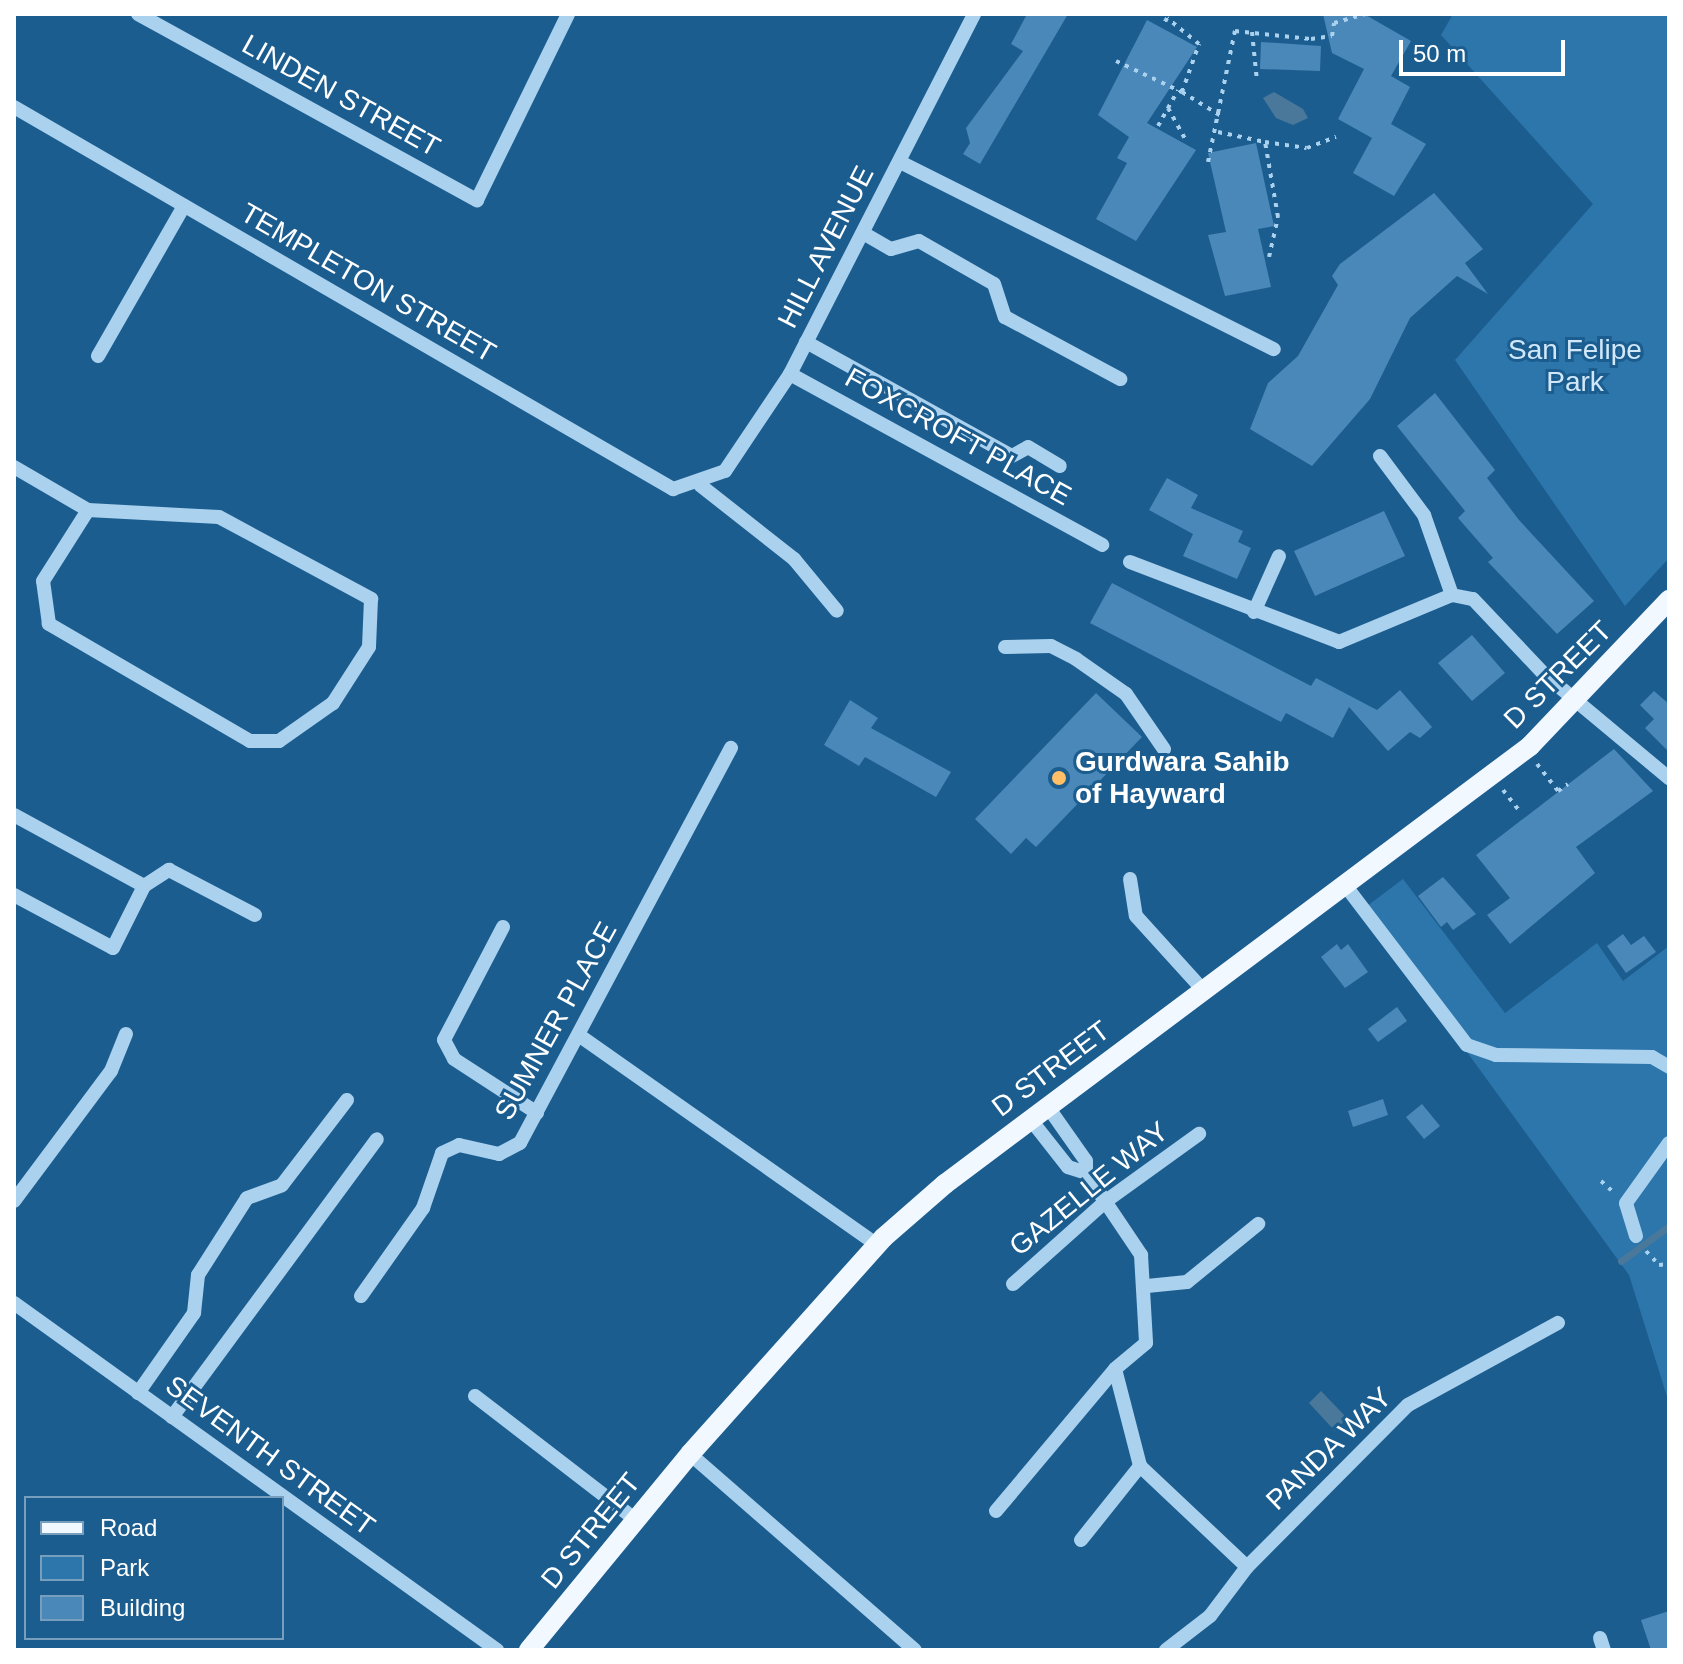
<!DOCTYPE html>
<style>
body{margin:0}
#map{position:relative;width:1683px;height:1664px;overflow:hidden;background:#1c5d8f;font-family:Helvetica,sans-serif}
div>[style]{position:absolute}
.green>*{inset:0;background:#2c76ab}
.water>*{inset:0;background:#4a789b}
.stream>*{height:7px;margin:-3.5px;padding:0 3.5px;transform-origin:3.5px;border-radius:3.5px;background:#4a789b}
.building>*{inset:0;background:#4988b8}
.path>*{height:4px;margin-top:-2px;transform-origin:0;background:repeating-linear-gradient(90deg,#aad1ee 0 4px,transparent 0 10px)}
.minor>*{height:14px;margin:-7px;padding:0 7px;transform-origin:7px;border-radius:7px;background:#aad1ee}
.major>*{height:20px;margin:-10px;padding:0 10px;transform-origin:10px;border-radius:10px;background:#f1f8ff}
.dots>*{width:22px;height:22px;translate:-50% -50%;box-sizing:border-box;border:4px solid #1c5d8f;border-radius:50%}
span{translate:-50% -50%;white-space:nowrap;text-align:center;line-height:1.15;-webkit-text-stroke:6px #1c5d8f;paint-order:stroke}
.street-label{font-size:28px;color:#fff}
.park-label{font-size:28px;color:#d0e8fa}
.poi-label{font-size:28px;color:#fff;font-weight:700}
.left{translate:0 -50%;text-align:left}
.frame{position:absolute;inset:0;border:16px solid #fff;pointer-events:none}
.legend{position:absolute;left:24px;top:1496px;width:260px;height:144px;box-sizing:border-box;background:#1c5d8f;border:2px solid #779ebc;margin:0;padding:10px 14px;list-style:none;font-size:24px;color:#fff}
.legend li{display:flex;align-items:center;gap:16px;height:40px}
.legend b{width:40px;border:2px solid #779ebc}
.scale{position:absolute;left:1399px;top:40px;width:166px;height:36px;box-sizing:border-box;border:4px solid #fff;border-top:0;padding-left:10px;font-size:24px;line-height:28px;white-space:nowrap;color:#fff;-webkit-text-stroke:6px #1c5d8f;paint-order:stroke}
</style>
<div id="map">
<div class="green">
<div style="clip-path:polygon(1453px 14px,1669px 14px,1669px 558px,1625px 606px,1455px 360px,1593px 204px,1441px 35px)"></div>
<div style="clip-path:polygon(1403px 879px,1505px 1013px,1597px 943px,1623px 981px,1669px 946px,1669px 1403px,1629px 1275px,1363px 909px)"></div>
</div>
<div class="water">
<div style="clip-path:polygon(1274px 92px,1303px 109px,1308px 118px,1293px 125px,1276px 118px,1263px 98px)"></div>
<div style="clip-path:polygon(1321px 1391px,1347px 1418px,1335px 1431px,1309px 1403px)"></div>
</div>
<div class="stream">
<div style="left:1621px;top:1261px;width:59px;rotate:-36.1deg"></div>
</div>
<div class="building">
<div style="clip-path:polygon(1027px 14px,1068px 14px,980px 164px,963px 154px,970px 143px,966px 128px,1023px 51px,1011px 44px)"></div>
<div style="clip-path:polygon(1323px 14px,1364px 14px,1411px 41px,1391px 76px,1410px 87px,1391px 124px,1426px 144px,1394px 196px,1353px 173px,1372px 138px,1338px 119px,1364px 69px,1332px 53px)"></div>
<div style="clip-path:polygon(1147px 20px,1197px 47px,1147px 123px,1196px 150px,1136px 241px,1096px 219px,1127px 163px,1117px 158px,1129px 137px,1098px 115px)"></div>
<div style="clip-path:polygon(1261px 42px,1321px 46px,1320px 71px,1260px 69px)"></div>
<div style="clip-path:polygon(1256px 143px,1274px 226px,1258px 229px,1271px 287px,1225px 296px,1208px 235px,1226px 232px,1208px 153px)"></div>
<div style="clip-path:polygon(1434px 193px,1483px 249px,1465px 263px,1488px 294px,1457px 276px,1410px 318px,1370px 399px,1312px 466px,1250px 429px,1268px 383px,1298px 356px,1338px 285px,1332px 276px,1340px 264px)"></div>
<div style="clip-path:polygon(1435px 393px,1495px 470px,1487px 478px,1519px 520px,1594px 601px,1557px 634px,1488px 562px,1493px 558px,1458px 518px,1465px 511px,1397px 426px)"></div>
<div style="clip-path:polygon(1167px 478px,1198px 495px,1191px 508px,1243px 531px,1238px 542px,1251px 548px,1237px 579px,1183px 556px,1193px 534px,1149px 510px)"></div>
<div style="clip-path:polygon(1384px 511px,1405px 556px,1315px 596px,1294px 551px)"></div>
<div style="clip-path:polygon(1112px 583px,1311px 686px,1316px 678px,1377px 710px,1400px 690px,1432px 727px,1420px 738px,1410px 732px,1388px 751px,1349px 707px,1333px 738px,1286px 713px,1281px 722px,1090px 623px)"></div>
<div style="clip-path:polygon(1472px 635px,1505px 673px,1472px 701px,1438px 663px)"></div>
<div style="clip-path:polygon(1654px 691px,1669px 704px,1669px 752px,1645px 728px,1654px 719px,1640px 705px)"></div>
<div style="clip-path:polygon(1096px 693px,1142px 737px,1036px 847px,1026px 838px,1011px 854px,975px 819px)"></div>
<div style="clip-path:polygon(850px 700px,878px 718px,871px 728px,951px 772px,936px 797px,865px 757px,859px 766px,824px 745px)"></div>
<div style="clip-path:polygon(1614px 749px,1653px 791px,1576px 847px,1595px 873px,1510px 944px,1487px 915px,1510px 898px,1476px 855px)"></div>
<div style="clip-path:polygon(1443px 877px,1476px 914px,1453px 930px,1447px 922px,1441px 927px,1418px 896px)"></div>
<div style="clip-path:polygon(1623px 934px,1631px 945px,1644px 936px,1656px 952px,1626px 973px,1607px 946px)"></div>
<div style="clip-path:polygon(1337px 944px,1341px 950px,1348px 944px,1368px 972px,1345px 988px,1321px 957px)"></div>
<div style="clip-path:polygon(1397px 1007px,1407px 1021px,1378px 1042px,1368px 1029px)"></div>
<div style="clip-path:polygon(1383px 1099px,1388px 1115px,1353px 1127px,1348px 1111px)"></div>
<div style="clip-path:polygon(1422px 1104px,1440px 1126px,1424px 1139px,1406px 1117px)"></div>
<div style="clip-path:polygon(1669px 1611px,1669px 1650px,1651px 1650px,1641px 1620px)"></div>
</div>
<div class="path">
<div style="left:1252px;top:32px;width:49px;rotate:84.2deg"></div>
<div style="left:1116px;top:61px;width:73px;rotate:25.2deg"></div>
<div style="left:1182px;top:92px;width:51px;rotate:-70.5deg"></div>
<div style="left:1199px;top:44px;width:41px;rotate:-140.9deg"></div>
<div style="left:1167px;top:18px;width:9px;rotate:117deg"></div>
<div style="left:1182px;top:92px;width:46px;rotate:31.6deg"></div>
<div style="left:1168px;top:108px;width:38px;rotate:61deg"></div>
<div style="left:1158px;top:126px;width:41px;rotate:-60.9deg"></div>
<div style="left:1218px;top:132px;width:48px;rotate:12deg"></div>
<div style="left:1208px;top:162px;width:134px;rotate:-78.4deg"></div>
<div style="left:1235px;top:31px;width:76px;rotate:6deg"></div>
<div style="left:1311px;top:39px;width:21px;rotate:-8deg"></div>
<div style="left:1332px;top:36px;width:13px;rotate:-81deg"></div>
<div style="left:1334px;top:23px;width:32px;rotate:-16deg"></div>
<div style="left:1269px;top:257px;width:41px;rotate:-77.3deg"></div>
<div style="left:1278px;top:217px;width:76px;rotate:-99.8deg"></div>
<div style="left:1265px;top:142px;width:42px;rotate:8.1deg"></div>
<div style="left:1307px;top:148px;width:31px;rotate:-21deg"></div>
<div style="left:1537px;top:764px;width:34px;rotate:52deg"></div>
<div style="left:1558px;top:791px;width:12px;rotate:-35deg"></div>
<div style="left:1503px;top:790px;width:29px;rotate:52deg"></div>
<div style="left:1601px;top:1181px;width:15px;rotate:42deg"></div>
<div style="left:1646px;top:1251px;width:19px;rotate:47deg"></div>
<div style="left:1659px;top:1265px;width:10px;rotate:-6deg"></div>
</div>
<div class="minor">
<div style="left:138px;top:14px;width:387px;rotate:28.8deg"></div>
<div style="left:477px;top:200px;width:207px;rotate:-63.9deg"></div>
<div style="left:14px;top:107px;width:762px;rotate:30.1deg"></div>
<div style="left:673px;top:489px;width:55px;rotate:-19.1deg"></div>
<div style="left:725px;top:471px;width:117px;rotate:-56.2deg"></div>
<div style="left:790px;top:374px;width:404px;rotate:-62.9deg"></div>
<div style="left:900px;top:162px;width:418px;rotate:26.6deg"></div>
<div style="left:863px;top:233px;width:32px;rotate:30deg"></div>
<div style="left:891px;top:249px;width:29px;rotate:-16deg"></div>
<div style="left:919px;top:241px;width:86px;rotate:29.8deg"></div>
<div style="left:994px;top:284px;width:35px;rotate:72deg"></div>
<div style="left:1005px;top:317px;width:131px;rotate:28.3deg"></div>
<div style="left:806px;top:342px;width:235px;rotate:29deg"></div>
<div style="left:1012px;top:456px;width:18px;rotate:-29deg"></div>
<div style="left:1028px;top:447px;width:37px;rotate:31deg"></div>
<div style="left:98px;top:356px;width:173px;rotate:-60.2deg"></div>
<div style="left:790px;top:374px;width:356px;rotate:28.7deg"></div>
<div style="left:1380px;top:456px;width:74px;rotate:53.3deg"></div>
<div style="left:1424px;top:515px;width:85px;rotate:70.7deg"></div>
<div style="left:14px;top:467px;width:86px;rotate:30.2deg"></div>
<div style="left:700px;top:485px;width:120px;rotate:38.2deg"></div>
<div style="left:794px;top:559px;width:67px;rotate:50.4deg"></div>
<div style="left:88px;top:510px;width:131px;rotate:3.1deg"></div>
<div style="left:219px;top:517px;width:173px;rotate:28.3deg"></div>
<div style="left:371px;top:599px;width:48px;rotate:92.4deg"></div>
<div style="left:369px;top:647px;width:67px;rotate:122.7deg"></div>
<div style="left:333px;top:703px;width:66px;rotate:144.9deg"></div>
<div style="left:279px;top:741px;width:29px;rotate:180deg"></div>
<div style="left:250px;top:741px;width:233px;rotate:-149.8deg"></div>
<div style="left:49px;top:624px;width:43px;rotate:-97.9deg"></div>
<div style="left:43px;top:581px;width:84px;rotate:-57.6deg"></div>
<div style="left:1130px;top:562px;width:224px;rotate:20.9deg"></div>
<div style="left:1339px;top:642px;width:122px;rotate:-22.6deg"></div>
<div style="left:1452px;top:595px;width:21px;rotate:11deg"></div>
<div style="left:1473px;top:599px;width:103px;rotate:46.6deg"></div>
<div style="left:1544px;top:674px;width:163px;rotate:39.8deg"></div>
<div style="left:1254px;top:612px;width:61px;rotate:-65.9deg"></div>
<div style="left:1005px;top:647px;width:46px;rotate:-1.2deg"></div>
<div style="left:1051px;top:646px;width:28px;rotate:27deg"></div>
<div style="left:1076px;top:659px;width:61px;rotate:35deg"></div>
<div style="left:1126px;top:694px;width:67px;rotate:55.4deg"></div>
<div style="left:14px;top:815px;width:148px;rotate:28.6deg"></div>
<div style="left:144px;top:886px;width:30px;rotate:-33deg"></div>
<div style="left:169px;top:870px;width:97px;rotate:27.6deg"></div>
<div style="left:1130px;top:879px;width:37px;rotate:81deg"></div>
<div style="left:1136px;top:916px;width:100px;rotate:47.8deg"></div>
<div style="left:1345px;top:885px;width:201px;rotate:52.7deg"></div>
<div style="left:1467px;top:1045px;width:31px;rotate:19deg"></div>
<div style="left:1496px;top:1055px;width:156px;rotate:0.7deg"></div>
<div style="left:1652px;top:1057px;width:20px;rotate:30deg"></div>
<div style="left:14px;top:895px;width:112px;rotate:28.2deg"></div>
<div style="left:113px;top:948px;width:69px;rotate:-63.4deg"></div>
<div style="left:503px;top:927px;width:127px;rotate:117.6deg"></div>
<div style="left:444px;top:1040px;width:21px;rotate:62deg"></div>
<div style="left:454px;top:1059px;width:99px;rotate:33deg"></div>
<div style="left:580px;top:1036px;width:363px;rotate:35.1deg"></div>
<div style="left:1048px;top:1107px;width:66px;rotate:54.9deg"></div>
<div style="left:1086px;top:1161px;width:12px;rotate:90deg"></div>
<div style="left:1031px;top:1120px;width:60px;rotate:51.8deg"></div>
<div style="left:1068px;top:1167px;width:19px;rotate:18deg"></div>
<div style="left:1086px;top:1173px;width:99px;rotate:56.1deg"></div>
<div style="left:1141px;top:1255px;width:88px;rotate:86.7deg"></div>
<div style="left:1146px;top:1343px;width:40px;rotate:140deg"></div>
<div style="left:1115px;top:1369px;width:100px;rotate:75.5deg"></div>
<div style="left:1140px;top:1466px;width:147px;rotate:43.3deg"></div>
<div style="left:14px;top:1201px;width:162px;rotate:-53.3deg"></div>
<div style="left:111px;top:1071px;width:40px;rotate:-68deg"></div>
<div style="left:1636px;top:1236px;width:34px;rotate:-107deg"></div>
<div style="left:1626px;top:1203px;width:74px;rotate:-54.4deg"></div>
<div style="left:1013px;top:1284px;width:125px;rotate:-41.7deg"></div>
<div style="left:1106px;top:1201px;width:115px;rotate:-35.8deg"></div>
<div style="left:1147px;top:1286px;width:40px;rotate:-5.7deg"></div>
<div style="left:1187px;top:1282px;width:92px;rotate:-39.2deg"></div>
<div style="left:361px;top:1296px;width:108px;rotate:-54.8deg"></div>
<div style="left:423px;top:1208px;width:58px;rotate:-70.9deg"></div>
<div style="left:442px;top:1153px;width:19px;rotate:-25deg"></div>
<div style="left:459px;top:1145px;width:41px;rotate:12.7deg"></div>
<div style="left:499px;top:1154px;width:24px;rotate:-28deg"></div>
<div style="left:520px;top:1143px;width:448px;rotate:-61.9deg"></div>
<div style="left:14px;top:1303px;width:595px;rotate:35.69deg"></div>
<div style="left:138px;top:1393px;width:98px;rotate:-55deg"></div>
<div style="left:194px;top:1313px;width:38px;rotate:-84deg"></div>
<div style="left:198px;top:1275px;width:91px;rotate:-57.5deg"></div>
<div style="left:247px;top:1198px;width:37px;rotate:-20deg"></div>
<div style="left:282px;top:1185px;width:107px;rotate:-52.6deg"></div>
<div style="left:475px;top:1396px;width:203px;rotate:37.6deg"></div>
<div style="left:172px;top:1417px;width:345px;rotate:-53.6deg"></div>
<div style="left:690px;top:1454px;width:298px;rotate:41.1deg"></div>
<div style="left:996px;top:1511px;width:185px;rotate:-50deg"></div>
<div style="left:1081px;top:1540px;width:95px;rotate:-51.4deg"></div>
<div style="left:1600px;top:1638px;width:13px;rotate:72deg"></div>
<div style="left:1166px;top:1650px;width:56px;rotate:-37.7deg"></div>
<div style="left:1210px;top:1616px;width:61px;rotate:-52.9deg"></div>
<div style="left:1247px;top:1567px;width:228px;rotate:-45.2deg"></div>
<div style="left:1408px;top:1405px;width:171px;rotate:-28.7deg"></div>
</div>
<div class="major">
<div style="left:529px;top:1650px;width:254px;rotate:-50.6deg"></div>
<div style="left:690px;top:1454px;width:290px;rotate:-48.2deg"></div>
<div style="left:883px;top:1238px;width:82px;rotate:-41.1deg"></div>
<div style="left:945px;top:1184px;width:731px;rotate:-36.82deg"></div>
<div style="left:1530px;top:746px;width:202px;rotate:-46.4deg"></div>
</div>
<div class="dots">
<div style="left:1059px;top:778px;background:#febf67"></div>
</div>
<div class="street-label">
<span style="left:341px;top:96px;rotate:29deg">LINDEN STREET</span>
<span style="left:826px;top:247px;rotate:-63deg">HILL AVENUE</span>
<span style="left:368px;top:283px;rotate:30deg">TEMPLETON STREET</span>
<span style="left:958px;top:437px;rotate:29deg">FOXCROFT PLACE</span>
<span style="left:1558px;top:675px;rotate:-45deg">D STREET</span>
<span style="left:556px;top:1021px;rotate:-61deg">SUMNER PLACE</span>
<span style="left:1051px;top:1069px;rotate:-37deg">D STREET</span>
<span style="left:1089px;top:1189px;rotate:-39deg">GAZELLE WAY</span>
<span style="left:1329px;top:1449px;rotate:-44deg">PANDA WAY</span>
<span style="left:270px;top:1456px;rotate:36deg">SEVENTH STREET</span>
<span style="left:591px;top:1531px;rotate:-51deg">D STREET</span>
</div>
<div class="park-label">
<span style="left:1575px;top:366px">San Felipe<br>Park</span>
</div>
<div class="poi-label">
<span class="left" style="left:1075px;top:778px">Gurdwara Sahib<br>of Hayward</span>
</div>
<div class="frame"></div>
<ul class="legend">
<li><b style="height:10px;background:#f1f8ff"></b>Road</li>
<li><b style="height:22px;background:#2c76ab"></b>Park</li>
<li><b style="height:22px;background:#4988b8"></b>Building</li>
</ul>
<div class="scale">50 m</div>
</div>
